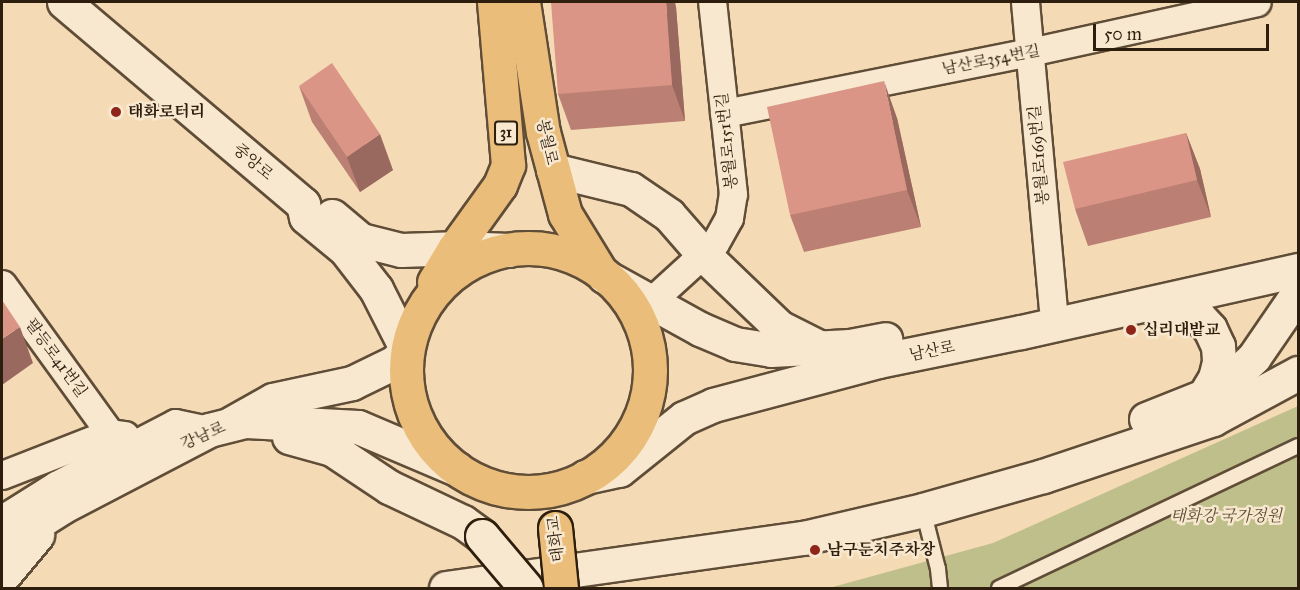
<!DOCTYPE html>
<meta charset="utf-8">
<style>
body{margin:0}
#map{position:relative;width:1300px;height:590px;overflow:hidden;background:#f5dbb5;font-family:"IM FELL Great Primer","Noto Serif KR",serif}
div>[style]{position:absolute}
.green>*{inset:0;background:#bfbf8b}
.roads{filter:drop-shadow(2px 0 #604d38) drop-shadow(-2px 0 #604d38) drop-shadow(0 2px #604d38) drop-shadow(0 -2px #604d38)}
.service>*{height:14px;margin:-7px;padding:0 7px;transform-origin:7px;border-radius:7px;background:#f8e8cf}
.minor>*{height:27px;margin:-13.5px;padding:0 13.5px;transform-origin:13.5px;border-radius:13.5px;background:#f8e8cf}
.secondary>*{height:33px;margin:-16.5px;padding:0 16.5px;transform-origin:16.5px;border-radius:16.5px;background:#f8e8cf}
.primary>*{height:33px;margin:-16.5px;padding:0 16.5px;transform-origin:16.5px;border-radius:16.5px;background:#eabe7a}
.primary>.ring{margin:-16.5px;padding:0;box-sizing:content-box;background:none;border:33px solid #eabe7a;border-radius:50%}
.bridges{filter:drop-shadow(2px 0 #2e1e0e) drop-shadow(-2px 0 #2e1e0e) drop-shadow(0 2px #2e1e0e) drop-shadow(0 -2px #2e1e0e)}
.secondary-bridge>*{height:33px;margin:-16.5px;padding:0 16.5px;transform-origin:16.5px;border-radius:16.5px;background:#f8e8cf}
.primary-bridge>*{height:33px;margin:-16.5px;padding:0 16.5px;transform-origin:16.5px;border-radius:16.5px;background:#eabe7a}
.wall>*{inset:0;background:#bb8073}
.shaded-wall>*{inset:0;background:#99685e}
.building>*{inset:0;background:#da9586}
.dots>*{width:16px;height:16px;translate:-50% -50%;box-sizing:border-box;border:3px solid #f8e8cf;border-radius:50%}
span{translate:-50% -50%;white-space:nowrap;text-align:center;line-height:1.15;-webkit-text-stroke:5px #f8e8cf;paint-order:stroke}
.shield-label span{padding:2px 4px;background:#f8e8cf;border:2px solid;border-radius:4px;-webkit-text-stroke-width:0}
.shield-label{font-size:15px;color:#2e1e0e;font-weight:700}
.street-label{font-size:16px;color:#2e1e0e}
.poi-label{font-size:16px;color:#2e1e0e;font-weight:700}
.left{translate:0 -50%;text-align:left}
.park-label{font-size:16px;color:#5a4e34;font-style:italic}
.frame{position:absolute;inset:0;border:3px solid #2e1e0e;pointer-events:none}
.scale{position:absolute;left:1093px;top:24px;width:176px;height:27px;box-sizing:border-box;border:3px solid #2e1e0e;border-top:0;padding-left:8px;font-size:18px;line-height:21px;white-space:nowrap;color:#2e1e0e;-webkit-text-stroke:4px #f8e8cf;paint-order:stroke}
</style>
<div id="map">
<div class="green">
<div style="clip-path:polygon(1298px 406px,1298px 588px,829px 588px,993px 543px)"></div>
</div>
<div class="roads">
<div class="service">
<div style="left:923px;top:510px;width:61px;rotate:75.7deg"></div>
<div style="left:938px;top:569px;width:19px;rotate:84deg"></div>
<div style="left:999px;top:588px;width:331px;rotate:-25.4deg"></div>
</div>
<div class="minor">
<div style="left:1025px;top:2px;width:307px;rotate:84.8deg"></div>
<div style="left:724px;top:113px;width:312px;rotate:-11.3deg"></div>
<div style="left:1030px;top:52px;width:232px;rotate:-12.4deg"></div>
<div style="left:2px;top:284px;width:184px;rotate:54.1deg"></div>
<div style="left:637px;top:314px;width:105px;rotate:-42.3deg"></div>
<div style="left:715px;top:243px;width:29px;rotate:-61deg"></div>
<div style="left:729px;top:218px;width:24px;rotate:-81deg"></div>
<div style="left:733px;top:194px;width:193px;rotate:-96.2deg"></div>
<div style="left:2px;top:475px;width:116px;rotate:-21.3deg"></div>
<div style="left:110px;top:433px;width:15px;rotate:8deg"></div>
<div style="left:2px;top:519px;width:64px;rotate:-32.2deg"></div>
<div style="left:56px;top:485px;width:134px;rotate:-27.5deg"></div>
<div style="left:175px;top:423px;width:35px;rotate:12deg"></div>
</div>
<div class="secondary">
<div style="left:64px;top:2px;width:313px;rotate:40.2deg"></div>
<div style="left:303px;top:204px;width:13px;rotate:77deg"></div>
<div style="left:306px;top:217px;width:50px;rotate:39.4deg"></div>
<div style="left:345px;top:249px;width:51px;rotate:52.2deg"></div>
<div style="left:376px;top:289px;width:68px;rotate:63.1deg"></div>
<div style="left:407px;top:350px;width:17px;rotate:135deg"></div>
<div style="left:395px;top:362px;width:48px;rotate:154deg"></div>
<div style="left:352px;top:383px;width:81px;rotate:167.9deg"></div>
<div style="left:273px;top:400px;width:47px;rotate:150.7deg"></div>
<div style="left:553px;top:170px;width:80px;rotate:13.7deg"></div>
<div style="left:631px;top:189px;width:46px;rotate:34.4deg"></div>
<div style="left:669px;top:215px;width:52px;rotate:48.9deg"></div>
<div style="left:703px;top:254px;width:105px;rotate:43.8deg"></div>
<div style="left:779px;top:327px;width:45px;rotate:26.6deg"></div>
<div style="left:332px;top:216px;width:38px;rotate:40deg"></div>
<div style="left:361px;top:240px;width:41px;rotate:14deg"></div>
<div style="left:401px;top:250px;width:59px;rotate:-1.9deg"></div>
<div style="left:460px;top:248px;width:49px;rotate:2.3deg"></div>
<div style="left:604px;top:276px;width:110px;rotate:28.9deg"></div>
<div style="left:700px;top:329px;width:38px;rotate:23deg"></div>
<div style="left:735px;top:344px;width:36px;rotate:9deg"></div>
<div style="left:771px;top:350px;width:79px;rotate:-2.9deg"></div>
<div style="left:850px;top:346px;width:36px;rotate:-11deg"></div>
<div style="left:1154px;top:308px;width:30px;rotate:2deg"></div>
<div style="left:1184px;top:309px;width:17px;rotate:28deg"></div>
<div style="left:1199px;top:317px;width:16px;rotate:47deg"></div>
<div style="left:1210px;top:329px;width:19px;rotate:65deg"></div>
<div style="left:1218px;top:346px;width:16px;rotate:86deg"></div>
<div style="left:1219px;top:362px;width:16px;rotate:104deg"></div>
<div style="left:1215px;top:378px;width:21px;rotate:121deg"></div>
<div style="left:1146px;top:419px;width:62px;rotate:-21.6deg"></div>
<div style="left:1204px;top:396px;width:39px;rotate:-35deg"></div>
<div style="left:1236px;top:374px;width:25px;rotate:-43deg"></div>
<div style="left:1254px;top:357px;width:78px;rotate:-55.5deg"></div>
<div style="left:289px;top:437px;width:45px;rotate:15.6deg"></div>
<div style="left:332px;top:449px;width:69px;rotate:33.7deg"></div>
<div style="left:389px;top:487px;width:82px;rotate:25.3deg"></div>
<div style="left:463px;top:522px;width:24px;rotate:36deg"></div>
<div style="left:585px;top:477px;width:35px;rotate:-12deg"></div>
<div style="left:619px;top:470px;width:83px;rotate:-38.7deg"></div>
<div style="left:684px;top:418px;width:32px;rotate:-24deg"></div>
<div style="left:713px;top:405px;width:171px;rotate:-14.9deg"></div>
<div style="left:878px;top:361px;width:146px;rotate:-11.5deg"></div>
<div style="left:1021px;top:332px;width:284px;rotate:-12.6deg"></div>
<div style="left:2px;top:545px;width:71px;rotate:-32.3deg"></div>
<div style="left:62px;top:507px;width:166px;rotate:-27.6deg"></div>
<div style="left:209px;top:430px;width:38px;rotate:-14deg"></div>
<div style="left:246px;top:421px;width:112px;rotate:3.1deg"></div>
<div style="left:358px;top:427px;width:108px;rotate:23deg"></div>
<div style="left:2px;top:577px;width:55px;rotate:-50.2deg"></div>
<div style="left:446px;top:588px;width:360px;rotate:-8deg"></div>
<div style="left:803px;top:538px;width:123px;rotate:-13.1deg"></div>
<div style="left:923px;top:510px;width:125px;rotate:-15.8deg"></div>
<div style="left:1043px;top:476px;width:179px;rotate:-18.5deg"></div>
<div style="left:1213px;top:419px;width:97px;rotate:-28.4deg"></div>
</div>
<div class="primary">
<div style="left:523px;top:2px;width:132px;rotate:81.3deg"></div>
<div style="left:543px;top:132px;width:85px;rotate:75deg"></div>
<div style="left:565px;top:214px;width:67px;rotate:58.4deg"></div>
<div class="ring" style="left:406px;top:248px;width:211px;height:211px"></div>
<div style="left:434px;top:282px;width:39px;rotate:-59deg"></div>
<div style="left:454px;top:249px;width:79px;rotate:-54.3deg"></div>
<div style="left:500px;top:185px;width:22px;rotate:-68deg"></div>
<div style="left:508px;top:165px;width:164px;rotate:-94.9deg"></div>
</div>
</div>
<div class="bridges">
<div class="secondary-bridge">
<div style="left:482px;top:536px;width:68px;rotate:49.8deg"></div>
</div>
<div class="primary-bridge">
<div style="left:555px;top:528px;width:60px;rotate:84.3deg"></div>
</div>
</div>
<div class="wall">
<div style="clip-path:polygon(676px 7px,685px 121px,571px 130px,558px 94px)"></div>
<div style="clip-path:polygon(299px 86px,393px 170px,360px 192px,312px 122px)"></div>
<div style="clip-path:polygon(897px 118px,921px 227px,804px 252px,790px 215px)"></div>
<div style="clip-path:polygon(1186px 133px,1200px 169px,1211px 217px,1088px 246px,1075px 209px)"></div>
</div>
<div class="shaded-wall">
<div style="clip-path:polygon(666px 2px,675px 2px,676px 7px,685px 121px,672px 85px)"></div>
<div style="clip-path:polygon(884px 81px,897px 118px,921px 227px,907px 190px)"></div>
<div style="clip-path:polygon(1186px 133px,1200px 169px,1211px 217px,1197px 180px)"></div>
<div style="clip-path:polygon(380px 134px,393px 170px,360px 192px,347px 157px)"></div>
<div style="clip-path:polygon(20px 327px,33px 363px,2px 385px,2px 339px)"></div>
</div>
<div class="building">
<div style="clip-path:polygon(551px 2px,666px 2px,672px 85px,558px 94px)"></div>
<div style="clip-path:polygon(332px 63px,380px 134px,347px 157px,299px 86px)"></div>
<div style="clip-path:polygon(884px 81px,907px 190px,790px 215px,767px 107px)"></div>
<div style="clip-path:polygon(1186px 133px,1197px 180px,1075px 209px,1063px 162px)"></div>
<div style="clip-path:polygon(2px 300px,20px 327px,2px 339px)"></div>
</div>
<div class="dots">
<div style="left:116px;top:112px;background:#8f2418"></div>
<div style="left:1131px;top:330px;background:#8f2418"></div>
<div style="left:815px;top:550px;background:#8f2418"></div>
</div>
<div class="shield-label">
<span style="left:506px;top:133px">31</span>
</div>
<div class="street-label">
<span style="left:991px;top:60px;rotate:-11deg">남산로354번길</span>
<span style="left:727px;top:141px;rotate:-96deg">봉월로151번길</span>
<span style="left:547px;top:142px;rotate:77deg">봉월로</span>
<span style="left:1039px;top:155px;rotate:-95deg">봉월로169번길</span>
<span style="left:253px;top:162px;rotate:40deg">중앙로</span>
<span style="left:932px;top:351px;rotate:-11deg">남산로</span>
<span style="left:56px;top:358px;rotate:54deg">팔등로41번길</span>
<span style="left:203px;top:436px;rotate:-24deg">강남로</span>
<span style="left:556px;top:539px;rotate:-97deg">태화교</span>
</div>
<div class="poi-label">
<span class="left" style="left:128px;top:112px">태화로터리</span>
<span class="left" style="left:1143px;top:330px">십리대밭교</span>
<span class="left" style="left:827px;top:550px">남구둔치주차장</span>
</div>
<div class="park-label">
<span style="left:1226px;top:516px">태화강 국가정원</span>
</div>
<div class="frame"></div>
<div class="scale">50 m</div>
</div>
